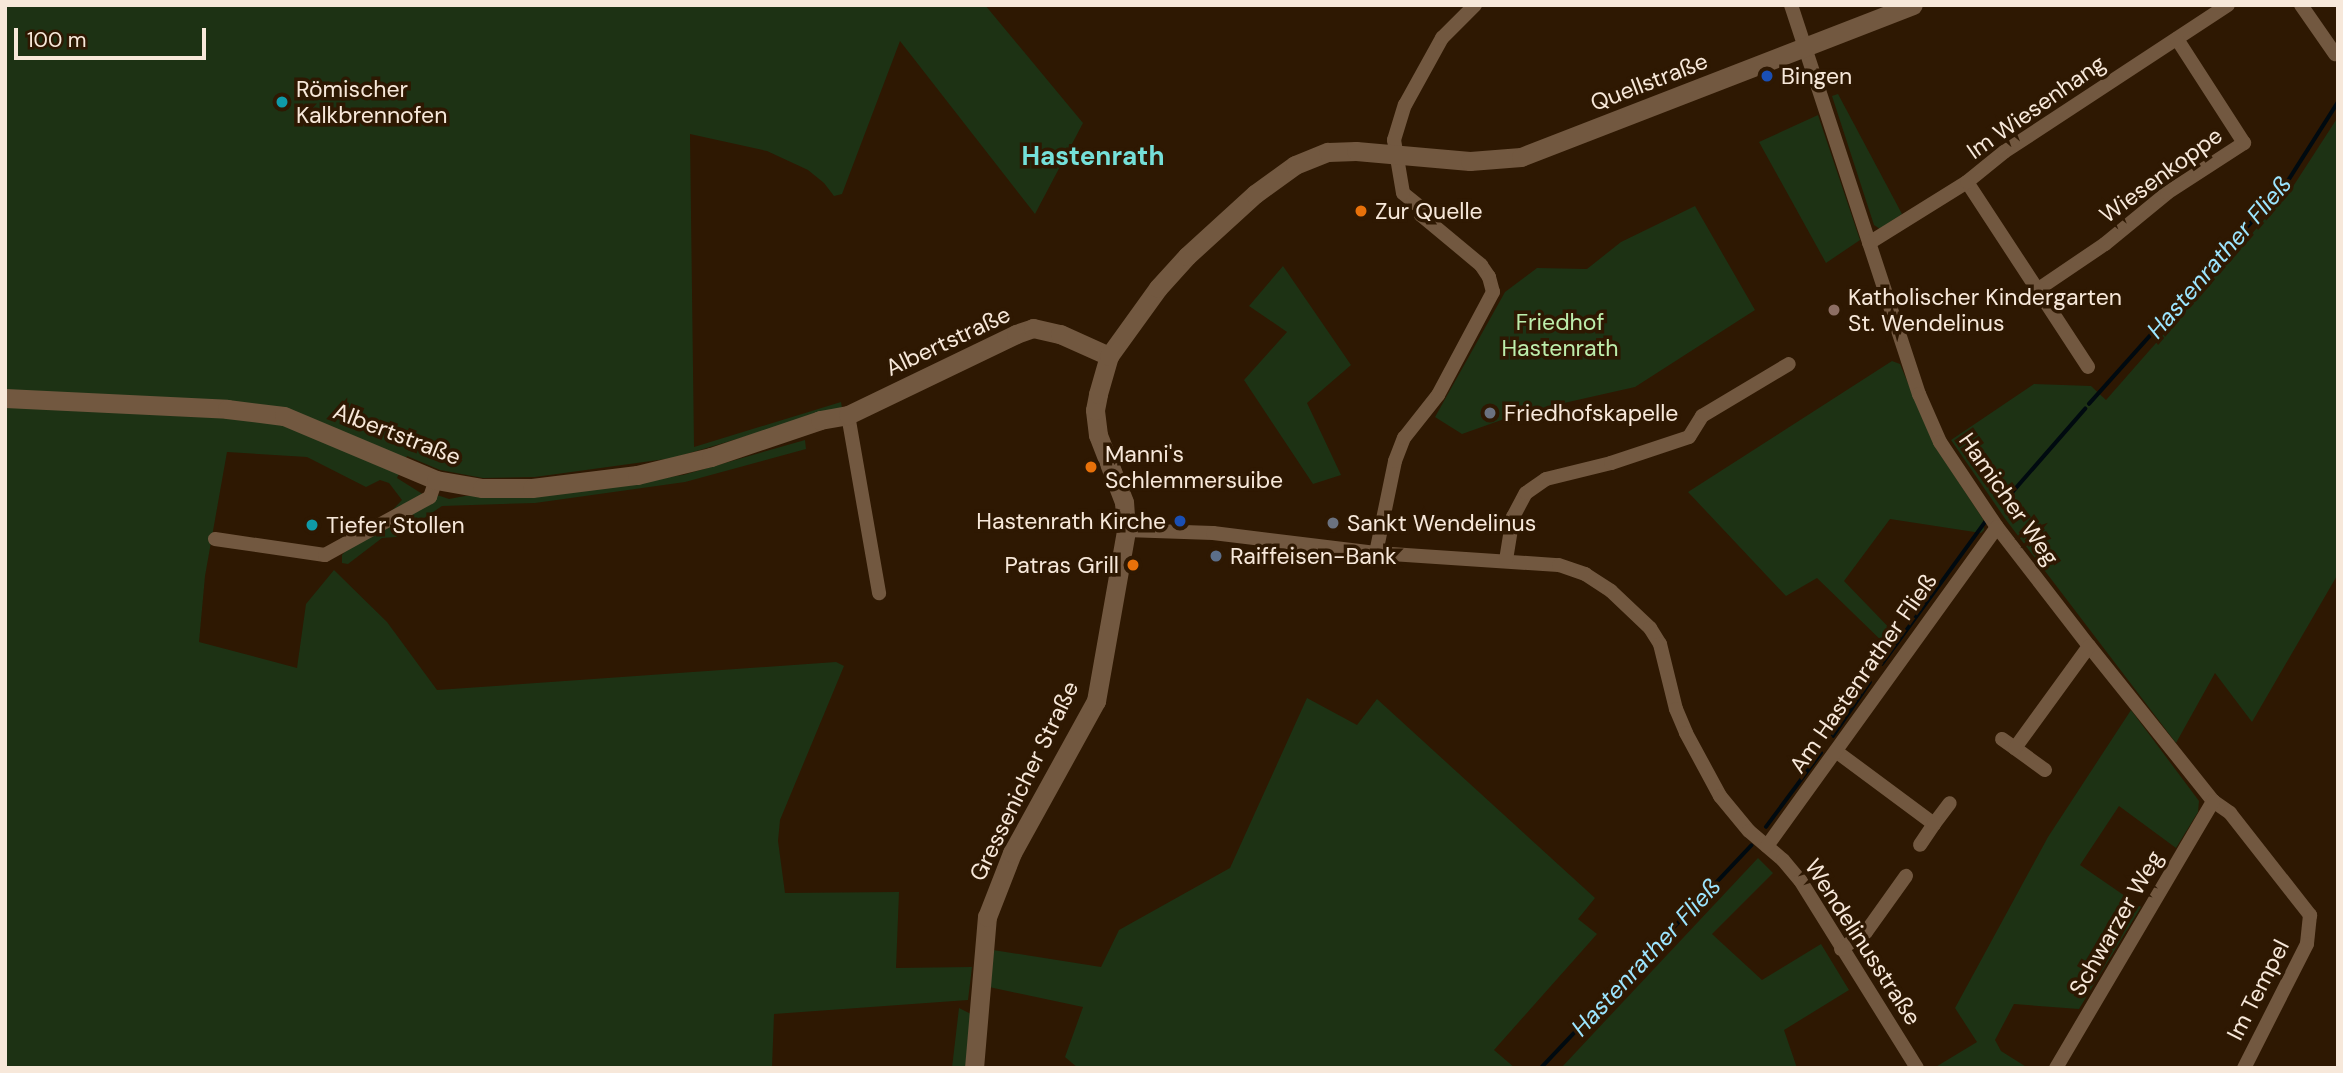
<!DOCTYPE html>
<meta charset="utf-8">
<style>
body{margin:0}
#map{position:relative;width:2343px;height:1073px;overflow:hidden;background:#2e1802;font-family:"DM Sans",sans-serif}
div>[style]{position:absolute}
.green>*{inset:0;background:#1d3214}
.stream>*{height:3.5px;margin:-1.75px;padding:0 1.75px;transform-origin:1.75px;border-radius:1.75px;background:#000a10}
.minor>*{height:14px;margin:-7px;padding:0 7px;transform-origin:7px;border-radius:7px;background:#725840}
.secondary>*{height:19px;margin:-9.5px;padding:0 9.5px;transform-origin:9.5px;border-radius:9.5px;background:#725840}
.dots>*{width:19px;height:19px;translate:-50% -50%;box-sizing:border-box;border:4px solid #2e1802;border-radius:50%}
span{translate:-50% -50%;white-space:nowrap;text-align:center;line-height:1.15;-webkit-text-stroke:7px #2e1802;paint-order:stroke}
.poi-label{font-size:23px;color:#f7e8da}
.left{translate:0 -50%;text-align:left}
.right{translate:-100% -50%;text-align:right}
.street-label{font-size:23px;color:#f7e8da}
.park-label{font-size:23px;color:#bdeeac}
.water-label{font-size:24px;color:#9ce5ff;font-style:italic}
.quarter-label{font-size:26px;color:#75e0d9;font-weight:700}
.frame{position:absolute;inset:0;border:7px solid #f7e8da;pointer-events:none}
.scale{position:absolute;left:14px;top:28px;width:192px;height:32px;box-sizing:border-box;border:4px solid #f7e8da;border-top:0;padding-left:9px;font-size:21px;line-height:24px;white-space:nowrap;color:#f7e8da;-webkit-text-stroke:5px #2e1802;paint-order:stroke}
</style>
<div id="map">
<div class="green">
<div style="clip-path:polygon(8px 5px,985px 5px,1083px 123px,1035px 214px,900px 41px,842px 194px,834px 196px,824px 183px,808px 170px,767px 151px,690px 134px,694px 447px,841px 402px,842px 408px,673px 458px,535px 477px,483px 478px,440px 470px,407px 456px,397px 478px,424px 495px,382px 521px,402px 500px,389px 483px,380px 480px,366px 487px,307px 457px,227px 452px,205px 576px,199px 642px,297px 668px,306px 604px,334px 570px,387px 622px,437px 690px,836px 662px,844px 666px,780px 820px,778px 841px,785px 893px,899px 892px,896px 968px,972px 967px,968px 1000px,774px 1014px,772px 1068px,5px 1068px,5px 7px)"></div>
<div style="clip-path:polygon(1838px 94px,1902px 214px,1880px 229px,1874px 225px,1832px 96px)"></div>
<div style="clip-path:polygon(1818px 115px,1860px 240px,1826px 263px,1759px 142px)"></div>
<div style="clip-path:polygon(2338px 117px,2338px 574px,2252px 722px,2215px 673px,2176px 743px,2006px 520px,1951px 440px,2034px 384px,2091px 386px,2106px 400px,2292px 188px)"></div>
<div style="clip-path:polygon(1695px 206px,1755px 310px,1635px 387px,1524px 412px,1462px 434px,1435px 417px,1505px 292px,1537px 268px,1587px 269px,1621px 242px)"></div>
<div style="clip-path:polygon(1283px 266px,1351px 365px,1307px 403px,1341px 475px,1313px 484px,1244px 380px,1287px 332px,1249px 306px)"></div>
<div style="clip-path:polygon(1892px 361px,1900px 364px,1934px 445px,1983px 519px,1984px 530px,1981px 533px,1890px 519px,1844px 581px,1898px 637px,1890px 649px,1817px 578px,1786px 596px,1688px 492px)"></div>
<div style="clip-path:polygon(805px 440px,806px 449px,685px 482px,535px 503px,442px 506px,396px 537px,382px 538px,348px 564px,342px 563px,342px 555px,349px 547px,437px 495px,449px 499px,465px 496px,535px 496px,683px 475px)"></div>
<div style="clip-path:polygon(1307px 698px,1357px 725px,1377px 699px,1595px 898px,1578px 919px,1597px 934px,1494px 1050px,1515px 1068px,1078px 1068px,1065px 1057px,1083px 1007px,989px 987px,993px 950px,1101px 967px,1119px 930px,1230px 868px)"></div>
<div style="clip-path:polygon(2131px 710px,2199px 801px,2198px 812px,2176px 848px,2119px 806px,2080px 865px,2141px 907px,2079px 1009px,2014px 1004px,1995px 1040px,2001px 1051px,2028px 1068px,1934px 1068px,1977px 1042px,1955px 1008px,2048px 837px)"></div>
<div style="clip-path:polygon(1758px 858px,1773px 873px,1712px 934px,1762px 980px,1821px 944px,1849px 990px,1784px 1030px,1797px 1068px,1561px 1068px)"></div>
<div style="clip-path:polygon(959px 1008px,971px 1014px,967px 1068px,952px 1068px)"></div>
</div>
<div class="stream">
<div style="left:2089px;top:404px;width:295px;rotate:-48.2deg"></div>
<div style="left:2286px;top:184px;width:97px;rotate:-57.6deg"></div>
<div style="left:2003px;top:503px;width:125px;rotate:-48.9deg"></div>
<div style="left:1882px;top:664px;width:175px;rotate:-54deg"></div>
<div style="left:1833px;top:736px;width:65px;rotate:-55.6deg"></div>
<div style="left:1766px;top:827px;width:92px;rotate:-53.4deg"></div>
<div style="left:1541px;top:1068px;width:306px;rotate:-46.6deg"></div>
</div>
<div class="minor">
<div style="left:1791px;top:5px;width:410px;rotate:71.8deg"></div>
<div style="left:1919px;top:394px;width:52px;rotate:66.4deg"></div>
<div style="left:1940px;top:442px;width:102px;rotate:56.2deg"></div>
<div style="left:1997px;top:527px;width:150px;rotate:52.3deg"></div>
<div style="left:2089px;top:646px;width:198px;rotate:51.3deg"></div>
<div style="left:2213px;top:801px;width:21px;rotate:35deg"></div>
<div style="left:2230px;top:813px;width:130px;rotate:51.9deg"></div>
<div style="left:2310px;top:915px;width:29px;rotate:96deg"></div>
<div style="left:2307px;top:944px;width:139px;rotate:116.9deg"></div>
<div style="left:2301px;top:5px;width:60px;rotate:55.2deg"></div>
<div style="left:1967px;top:182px;width:221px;rotate:56.8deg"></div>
<div style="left:1869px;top:243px;width:115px;rotate:-31.9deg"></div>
<div style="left:1967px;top:182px;width:48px;rotate:-39deg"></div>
<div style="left:2004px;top:152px;width:268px;rotate:-33.3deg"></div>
<div style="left:2037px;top:290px;width:82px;rotate:-34.1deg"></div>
<div style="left:2105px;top:244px;width:80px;rotate:-39.4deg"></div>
<div style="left:2167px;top:193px;width:92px;rotate:-33deg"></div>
<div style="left:2244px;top:143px;width:124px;rotate:-122.8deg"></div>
<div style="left:848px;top:415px;width:181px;rotate:80.1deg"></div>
<div style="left:1126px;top:530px;width:87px;rotate:2deg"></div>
<div style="left:1213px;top:533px;width:164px;rotate:7deg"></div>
<div style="left:1376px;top:553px;width:183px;rotate:3.8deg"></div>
<div style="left:1559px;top:565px;width:28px;rotate:19deg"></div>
<div style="left:1585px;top:574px;width:31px;rotate:33deg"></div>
<div style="left:1611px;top:591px;width:54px;rotate:43.5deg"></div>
<div style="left:1650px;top:628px;width:19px;rotate:58deg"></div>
<div style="left:1660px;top:644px;width:67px;rotate:76.2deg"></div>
<div style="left:1676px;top:709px;width:26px;rotate:67deg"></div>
<div style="left:1686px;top:733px;width:72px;rotate:61.6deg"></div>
<div style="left:1720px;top:796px;width:45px;rotate:50.4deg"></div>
<div style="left:1749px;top:831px;width:45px;rotate:40.5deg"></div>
<div style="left:1783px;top:860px;width:26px;rotate:50deg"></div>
<div style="left:1800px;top:880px;width:221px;rotate:58.1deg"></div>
<div style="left:215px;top:539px;width:111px;rotate:8.3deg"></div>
<div style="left:325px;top:555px;width:120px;rotate:-28.9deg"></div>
<div style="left:430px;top:497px;width:18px;rotate:-71deg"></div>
<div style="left:1376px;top:553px;width:94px;rotate:-78.3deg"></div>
<div style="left:1395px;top:461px;width:25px;rotate:-69deg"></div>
<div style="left:1404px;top:438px;width:55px;rotate:-51.7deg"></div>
<div style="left:1438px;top:395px;width:117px;rotate:-61.9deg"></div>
<div style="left:1493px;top:292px;width:16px;rotate:-105deg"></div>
<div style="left:1489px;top:277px;width:14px;rotate:-124deg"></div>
<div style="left:1481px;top:265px;width:78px;rotate:-140.2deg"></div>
<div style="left:1421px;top:215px;width:6px;rotate:-45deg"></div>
<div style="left:1425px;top:211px;width:28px;rotate:-141deg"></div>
<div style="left:1403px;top:193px;width:54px;rotate:-99.6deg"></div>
<div style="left:1394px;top:140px;width:37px;rotate:-73deg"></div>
<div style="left:1405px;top:105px;width:77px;rotate:-61.1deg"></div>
<div style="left:1442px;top:38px;width:47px;rotate:-45deg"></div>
<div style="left:1506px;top:560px;width:44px;rotate:-80.8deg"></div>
<div style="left:1513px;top:517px;width:27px;rotate:-62deg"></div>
<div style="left:1526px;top:493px;width:24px;rotate:-35deg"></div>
<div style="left:1546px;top:479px;width:67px;rotate:-13.8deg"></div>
<div style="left:1611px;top:463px;width:82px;rotate:-18.4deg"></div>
<div style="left:1689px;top:437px;width:25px;rotate:-58deg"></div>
<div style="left:1702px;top:416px;width:101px;rotate:-30.9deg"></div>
<div style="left:2002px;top:739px;width:16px;rotate:35deg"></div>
<div style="left:1837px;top:752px;width:121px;rotate:36.6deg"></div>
<div style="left:1934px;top:824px;width:25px;rotate:124deg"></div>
<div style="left:2045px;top:770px;width:37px;rotate:-144deg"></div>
<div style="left:2015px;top:748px;width:126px;rotate:-54deg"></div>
<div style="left:1934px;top:824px;width:26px;rotate:-53deg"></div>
<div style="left:1767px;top:846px;width:393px;rotate:-54.2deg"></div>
<div style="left:1841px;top:949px;width:30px;rotate:-34deg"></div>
<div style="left:1866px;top:932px;width:69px;rotate:-54.5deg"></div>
<div style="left:2056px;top:1068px;width:310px;rotate:-59.5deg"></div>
</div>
<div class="secondary">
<div style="left:5px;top:398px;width:222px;rotate:2.8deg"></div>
<div style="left:227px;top:409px;width:57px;rotate:7deg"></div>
<div style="left:284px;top:416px;width:165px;rotate:22.8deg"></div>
<div style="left:436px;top:480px;width:47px;rotate:9.9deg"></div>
<div style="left:482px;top:488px;width:50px"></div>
<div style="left:532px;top:488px;width:106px;rotate:-7.1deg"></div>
<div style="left:637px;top:475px;width:76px;rotate:-13.7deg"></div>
<div style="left:711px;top:457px;width:115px;rotate:-18.7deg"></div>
<div style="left:820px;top:420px;width:28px;rotate:-10deg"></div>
<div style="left:848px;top:415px;width:187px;rotate:-25.7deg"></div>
<div style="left:1016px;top:334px;width:18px;rotate:-19deg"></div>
<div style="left:1033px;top:328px;width:28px;rotate:13deg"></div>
<div style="left:1060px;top:334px;width:54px;rotate:24.2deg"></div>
<div style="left:974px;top:1068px;width:152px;rotate:-85.1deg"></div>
<div style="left:987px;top:917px;width:69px;rotate:-68.7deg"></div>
<div style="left:1012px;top:853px;width:174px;rotate:-61.1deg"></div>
<div style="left:1096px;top:701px;width:174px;rotate:-80deg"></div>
<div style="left:1126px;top:530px;width:28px;rotate:-94deg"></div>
<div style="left:1124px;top:502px;width:72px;rotate:-111.2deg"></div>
<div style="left:1098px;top:435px;width:25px;rotate:-97deg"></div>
<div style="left:1095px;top:410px;width:16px;rotate:-79deg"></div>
<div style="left:1098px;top:394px;width:40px;rotate:-74deg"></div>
<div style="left:1109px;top:356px;width:84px;rotate:-54.2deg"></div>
<div style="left:1158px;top:288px;width:43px;rotate:-47.8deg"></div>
<div style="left:1187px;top:256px;width:92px;rotate:-42.4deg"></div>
<div style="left:1255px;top:194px;width:49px;rotate:-35.9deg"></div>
<div style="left:1295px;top:165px;width:35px;rotate:-22deg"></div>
<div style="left:1328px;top:152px;width:28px;rotate:-2deg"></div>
<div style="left:1356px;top:151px;width:114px;rotate:5deg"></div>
<div style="left:1470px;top:161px;width:51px;rotate:-4.5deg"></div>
<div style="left:1521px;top:157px;width:420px;rotate:-21.2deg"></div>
</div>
<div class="dots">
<div style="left:1767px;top:76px;background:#1a4fb4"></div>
<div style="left:282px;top:102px;background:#0f9aa8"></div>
<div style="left:1361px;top:211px;background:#e8710a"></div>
<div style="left:1834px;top:310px;background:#8d6e63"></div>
<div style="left:1490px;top:413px;background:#6b7280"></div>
<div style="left:1091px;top:467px;background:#e8710a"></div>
<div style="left:1180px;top:521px;background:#1a4fb4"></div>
<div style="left:1333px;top:523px;background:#6b7280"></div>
<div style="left:312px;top:525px;background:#0f9aa8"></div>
<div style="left:1216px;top:556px;background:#5c6f8a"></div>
<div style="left:1133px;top:565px;background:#e8710a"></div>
</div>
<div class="poi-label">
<span class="left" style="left:1781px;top:76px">Bingen</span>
<span class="left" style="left:296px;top:102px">Römischer<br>Kalkbrennofen</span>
<span class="left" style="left:1375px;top:211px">Zur Quelle</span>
<span class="left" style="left:1848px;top:310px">Katholischer Kindergarten<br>St. Wendelinus</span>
<span class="left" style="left:1504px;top:413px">Friedhofskapelle</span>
<span class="left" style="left:1105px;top:467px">Manni's<br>Schlemmersuibe</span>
<span class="right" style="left:1166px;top:521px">Hastenrath Kirche</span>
<span class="left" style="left:1347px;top:523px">Sankt Wendelinus</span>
<span class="left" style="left:326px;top:525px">Tiefer Stollen</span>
<span class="left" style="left:1230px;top:556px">Raiffeisen-Bank</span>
<span class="right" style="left:1119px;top:565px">Patras Grill</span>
</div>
<div class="street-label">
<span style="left:1649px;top:82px;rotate:-21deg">Quellstraße</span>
<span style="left:2036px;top:107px;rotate:-35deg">Im Wiesenhang</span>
<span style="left:2161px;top:175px;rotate:-36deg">Wiesenkoppe</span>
<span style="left:948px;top:341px;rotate:-25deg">Albertstraße</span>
<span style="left:397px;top:434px;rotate:21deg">Albertstraße</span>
<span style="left:2009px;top:499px;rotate:55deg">Hamicher Weg</span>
<span style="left:1863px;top:673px;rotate:-55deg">Am Hastenrather Fließ</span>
<span style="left:1024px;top:781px;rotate:-64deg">Gressenicher Straße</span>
<span style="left:2116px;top:923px;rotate:-60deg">Schwarzer Weg</span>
<span style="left:1863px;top:942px;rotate:57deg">Wendelinusstraße</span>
<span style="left:2258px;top:990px;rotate:-63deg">Im Tempel</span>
</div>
<div class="park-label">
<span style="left:1560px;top:335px">Friedhof<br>Hastenrath</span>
</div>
<div class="water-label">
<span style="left:2219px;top:257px;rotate:-49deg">Hastenrather Fließ</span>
<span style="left:1646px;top:957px;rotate:-47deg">Hastenrather Fließ</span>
</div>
<div class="quarter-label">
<span style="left:1093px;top:157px">Hastenrath</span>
</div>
<div class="frame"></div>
<div class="scale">100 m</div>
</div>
